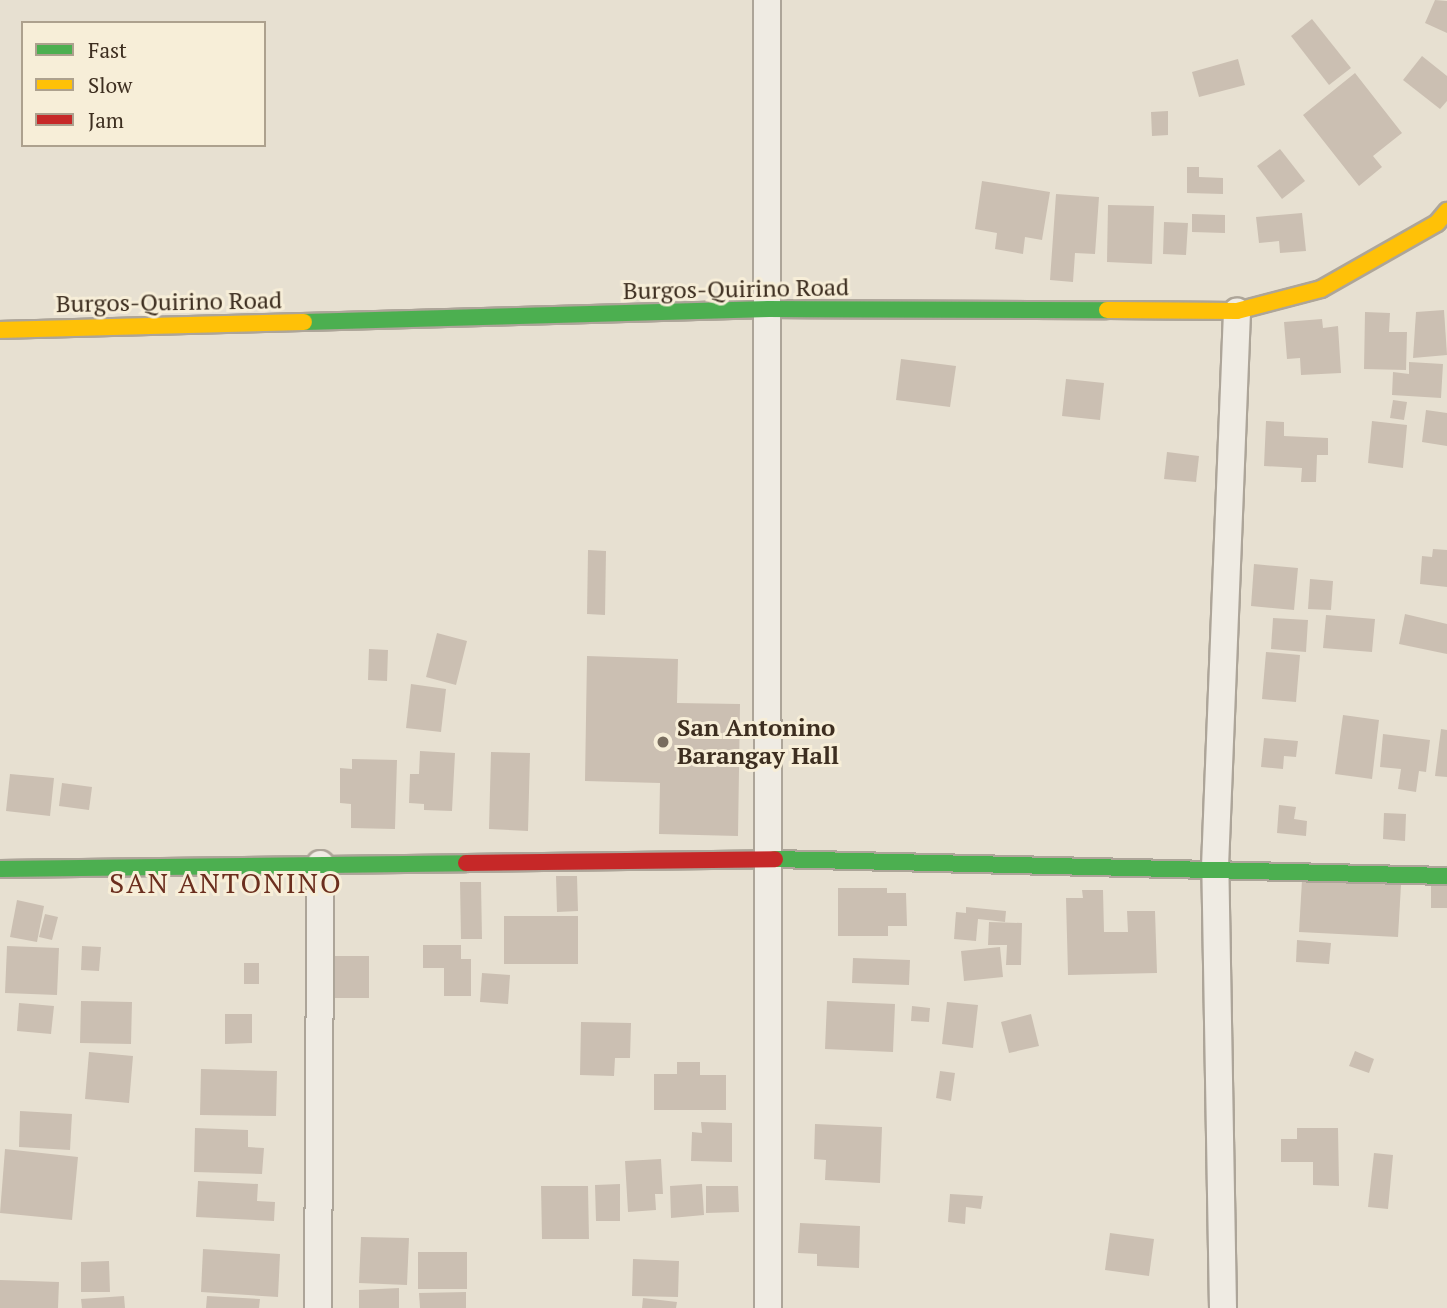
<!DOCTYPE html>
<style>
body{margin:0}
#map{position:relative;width:1447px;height:1308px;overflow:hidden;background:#e7e0d1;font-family:"PT Serif",serif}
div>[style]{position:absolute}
.building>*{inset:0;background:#cbbfb2}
.roads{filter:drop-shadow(2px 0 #ada599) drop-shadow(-2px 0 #ada599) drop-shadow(0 2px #ada599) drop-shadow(0 -2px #ada599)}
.street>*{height:26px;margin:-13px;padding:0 13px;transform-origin:13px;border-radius:13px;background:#efebe3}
.fast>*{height:16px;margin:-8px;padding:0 8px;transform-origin:8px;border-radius:8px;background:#4caf50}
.slow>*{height:16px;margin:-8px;padding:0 8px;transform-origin:8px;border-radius:8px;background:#ffc107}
.jam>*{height:16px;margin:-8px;padding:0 8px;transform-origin:8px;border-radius:8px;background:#c62828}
.dots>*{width:19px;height:19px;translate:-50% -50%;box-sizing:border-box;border:4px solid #f7eed8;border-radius:50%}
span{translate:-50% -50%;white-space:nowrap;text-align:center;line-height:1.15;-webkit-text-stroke:6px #f7eed8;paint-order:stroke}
.street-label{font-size:24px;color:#3d2e20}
.poi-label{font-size:24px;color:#3d2e20;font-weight:700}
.left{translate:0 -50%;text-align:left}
.quarter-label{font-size:28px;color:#6b2e1e;letter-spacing:2px}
.legend{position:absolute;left:21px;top:21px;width:245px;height:126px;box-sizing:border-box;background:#f7eed8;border:2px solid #ada18e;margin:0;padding:9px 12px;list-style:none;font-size:21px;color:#3d2e20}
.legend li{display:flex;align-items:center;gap:14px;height:35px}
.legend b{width:35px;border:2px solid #ada18e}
</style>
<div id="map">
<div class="building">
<div style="clip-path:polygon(1435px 0,1447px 1px,1447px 33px,1425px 23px)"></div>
<div style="clip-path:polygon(1312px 19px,1351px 68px,1329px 85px,1291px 36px)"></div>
<div style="clip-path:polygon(1422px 56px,1447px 76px,1447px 101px,1440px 109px,1403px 80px)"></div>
<div style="clip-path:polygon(1238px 59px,1245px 85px,1199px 97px,1192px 72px)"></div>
<div style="clip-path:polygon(1355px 73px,1402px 133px,1373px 156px,1382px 167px,1359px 186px,1303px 115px)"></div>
<div style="clip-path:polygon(1168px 111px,1168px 135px,1152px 136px,1151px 112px)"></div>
<div style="clip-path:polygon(1280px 149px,1305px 181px,1282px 199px,1257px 166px)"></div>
<div style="clip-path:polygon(1187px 167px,1199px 167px,1199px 177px,1223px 178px,1223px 194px,1187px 193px)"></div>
<div style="clip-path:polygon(982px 181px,1050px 192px,1042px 240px,1025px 237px,1023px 254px,995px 249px,997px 233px,975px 229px)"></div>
<div style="clip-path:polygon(1056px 194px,1099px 197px,1095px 254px,1075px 253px,1073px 282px,1050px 280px)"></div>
<div style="clip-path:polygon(1108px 205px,1154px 206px,1152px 264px,1107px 262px)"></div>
<div style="clip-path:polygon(1302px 213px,1306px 251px,1280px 253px,1279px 241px,1259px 243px,1256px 217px)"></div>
<div style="clip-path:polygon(1192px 214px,1225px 215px,1225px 233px,1192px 232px)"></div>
<div style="clip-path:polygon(1164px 222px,1188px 223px,1186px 255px,1163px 254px)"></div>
<div style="clip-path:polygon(1444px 310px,1447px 355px,1413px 358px,1416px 312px)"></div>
<div style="clip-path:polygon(1365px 312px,1390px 313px,1389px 332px,1407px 332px,1406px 370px,1364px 369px)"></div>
<div style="clip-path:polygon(1322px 319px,1323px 328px,1338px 326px,1341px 373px,1301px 375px,1300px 358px,1287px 359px,1284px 322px)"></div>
<div style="clip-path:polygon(901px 359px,956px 366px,950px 407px,896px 400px)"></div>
<div style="clip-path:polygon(1409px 362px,1443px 364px,1441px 398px,1392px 395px,1393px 372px,1409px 374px)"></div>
<div style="clip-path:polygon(1066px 379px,1104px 383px,1100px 420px,1062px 416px)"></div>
<div style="clip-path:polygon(1393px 400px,1407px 402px,1404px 420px,1390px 418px)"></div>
<div style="clip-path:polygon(1426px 410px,1447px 413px,1447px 446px,1422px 442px)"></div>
<div style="clip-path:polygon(1266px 421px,1284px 422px,1284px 436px,1328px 438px,1328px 455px,1317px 455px,1316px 482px,1301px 482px,1302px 468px,1264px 466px)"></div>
<div style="clip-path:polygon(1372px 421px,1407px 425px,1403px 468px,1368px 463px)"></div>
<div style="clip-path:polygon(1167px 452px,1199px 456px,1196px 482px,1164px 479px)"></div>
<div style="clip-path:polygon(1433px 549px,1447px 550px,1447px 587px,1420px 584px,1422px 556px,1432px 557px)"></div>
<div style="clip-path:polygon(588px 550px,606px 551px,605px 615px,587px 614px)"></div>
<div style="clip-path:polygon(1254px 564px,1298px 568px,1294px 610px,1251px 606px)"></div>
<div style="clip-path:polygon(1310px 579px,1333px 581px,1331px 610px,1308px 609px)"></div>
<div style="clip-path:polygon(1405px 614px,1447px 624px,1447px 654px,1399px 644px)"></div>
<div style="clip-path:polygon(1326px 615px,1375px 619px,1372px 652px,1323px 648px)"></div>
<div style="clip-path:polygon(1273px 618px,1308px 620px,1306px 652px,1271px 649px)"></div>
<div style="clip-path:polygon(437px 633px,467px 641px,456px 685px,426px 677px)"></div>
<div style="clip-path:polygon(369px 649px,388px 650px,387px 681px,368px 680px)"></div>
<div style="clip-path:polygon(1266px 652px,1300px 655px,1296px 702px,1262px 699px)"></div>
<div style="clip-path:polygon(587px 656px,678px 659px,677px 703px,740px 704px,738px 836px,659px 834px,660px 783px,585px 781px)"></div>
<div style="clip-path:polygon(411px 684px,446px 689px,441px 732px,406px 728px)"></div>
<div style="clip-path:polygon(1343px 715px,1379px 720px,1372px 779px,1335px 774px)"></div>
<div style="clip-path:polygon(1441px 729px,1447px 730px,1447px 777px,1435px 776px)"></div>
<div style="clip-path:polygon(1383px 734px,1430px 740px,1426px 772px,1419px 771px,1416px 792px,1398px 789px,1401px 769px,1380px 767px)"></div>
<div style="clip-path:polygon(1264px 738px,1298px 741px,1296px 757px,1284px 756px,1283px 769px,1261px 767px)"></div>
<div style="clip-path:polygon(420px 751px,455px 753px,452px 811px,424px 810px,424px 804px,409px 803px,410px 774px,419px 774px)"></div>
<div style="clip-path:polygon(491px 752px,530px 753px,528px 831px,489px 829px)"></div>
<div style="clip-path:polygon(352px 759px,397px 760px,395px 829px,351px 828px,351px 804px,340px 803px,340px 768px,352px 769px)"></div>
<div style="clip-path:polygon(10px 774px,54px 778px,50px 816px,6px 811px)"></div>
<div style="clip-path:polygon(62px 783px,92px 787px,89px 810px,59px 806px)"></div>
<div style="clip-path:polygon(1279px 805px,1296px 807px,1294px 819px,1307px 821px,1306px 836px,1277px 833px)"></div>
<div style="clip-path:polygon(1384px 813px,1406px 814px,1405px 841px,1383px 839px)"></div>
<div style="clip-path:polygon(556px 876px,577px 876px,578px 911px,557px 912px)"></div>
<div style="clip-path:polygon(1302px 880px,1401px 885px,1398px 937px,1299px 932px)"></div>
<div style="clip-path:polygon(460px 882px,481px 882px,482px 939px,461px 939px)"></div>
<div style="clip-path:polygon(1431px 885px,1447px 886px,1447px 908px,1431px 908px)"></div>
<div style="clip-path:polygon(838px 888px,887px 888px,887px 893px,906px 893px,907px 926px,888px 926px,888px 936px,838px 936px)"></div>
<div style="clip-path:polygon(1082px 890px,1103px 890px,1104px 932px,1128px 932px,1127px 911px,1155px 911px,1157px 973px,1068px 975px,1066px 898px,1083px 898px)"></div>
<div style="clip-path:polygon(17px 900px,44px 906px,37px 942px,10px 937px)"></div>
<div style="clip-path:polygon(966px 907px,1006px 911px,1005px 922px,978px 919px,976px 941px,954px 939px,956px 912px,966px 913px)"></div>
<div style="clip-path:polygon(45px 914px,58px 917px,52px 940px,39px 937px)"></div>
<div style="clip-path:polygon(504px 916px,578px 916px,578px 964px,504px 964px)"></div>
<div style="clip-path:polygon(989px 922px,1022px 923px,1021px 965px,1006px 965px,1007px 945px,988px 945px)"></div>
<div style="clip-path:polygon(1297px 940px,1331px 943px,1329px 964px,1296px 962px)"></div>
<div style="clip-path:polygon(423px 945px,461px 945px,461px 959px,471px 959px,471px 996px,444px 996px,444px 968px,423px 968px)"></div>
<div style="clip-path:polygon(7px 946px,59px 948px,57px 995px,5px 993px)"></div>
<div style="clip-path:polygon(82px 946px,101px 947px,99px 971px,81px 970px)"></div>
<div style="clip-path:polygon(1000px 947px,1003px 977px,964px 981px,961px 951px)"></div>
<div style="clip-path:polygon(332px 956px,369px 956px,369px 998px,332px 998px)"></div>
<div style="clip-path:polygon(853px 958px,910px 960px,909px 985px,852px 983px)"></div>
<div style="clip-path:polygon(244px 963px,259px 963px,259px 984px,244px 984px)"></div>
<div style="clip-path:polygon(482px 973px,510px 975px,508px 1004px,480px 1002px)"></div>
<div style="clip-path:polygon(81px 1001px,132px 1002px,131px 1044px,80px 1043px)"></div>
<div style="clip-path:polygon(827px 1001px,895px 1004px,893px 1052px,825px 1049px)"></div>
<div style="clip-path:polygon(947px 1002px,978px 1005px,973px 1048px,942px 1044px)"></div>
<div style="clip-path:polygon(19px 1003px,54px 1006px,51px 1034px,17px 1031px)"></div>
<div style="clip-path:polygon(912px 1006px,930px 1008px,929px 1022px,911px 1021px)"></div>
<div style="clip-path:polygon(225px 1014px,252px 1014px,252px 1043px,225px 1044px)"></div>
<div style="clip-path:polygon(1031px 1014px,1039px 1046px,1009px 1053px,1001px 1022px)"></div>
<div style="clip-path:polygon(581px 1022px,631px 1023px,630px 1058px,615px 1058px,614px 1076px,580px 1075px)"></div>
<div style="clip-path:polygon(1355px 1051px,1374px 1059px,1369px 1073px,1349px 1066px)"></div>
<div style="clip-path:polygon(89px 1052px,133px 1056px,129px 1103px,85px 1099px)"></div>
<div style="clip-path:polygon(677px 1062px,700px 1062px,700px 1075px,726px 1075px,726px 1110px,654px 1110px,654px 1074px,677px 1074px)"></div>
<div style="clip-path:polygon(201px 1069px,277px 1071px,276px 1116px,200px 1115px)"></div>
<div style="clip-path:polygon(940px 1071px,955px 1073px,951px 1101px,936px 1098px)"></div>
<div style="clip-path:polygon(20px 1111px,72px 1114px,70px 1150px,19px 1147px)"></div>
<div style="clip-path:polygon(701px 1122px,732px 1123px,732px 1162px,691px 1161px,692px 1132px,702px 1133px)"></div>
<div style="clip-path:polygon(815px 1124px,882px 1127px,880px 1183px,825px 1180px,826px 1160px,814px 1159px)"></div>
<div style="clip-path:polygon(195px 1128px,248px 1130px,248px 1147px,264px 1148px,262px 1174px,194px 1172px)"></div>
<div style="clip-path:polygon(1297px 1128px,1338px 1128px,1339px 1186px,1313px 1185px,1313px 1162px,1281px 1162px,1281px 1139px,1297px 1139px)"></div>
<div style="clip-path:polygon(5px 1149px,78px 1157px,72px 1220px,0 1213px)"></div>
<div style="clip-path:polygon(1374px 1153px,1393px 1155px,1388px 1209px,1368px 1207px)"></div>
<div style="clip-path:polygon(661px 1159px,663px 1194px,655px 1194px,656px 1210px,628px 1212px,625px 1161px)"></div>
<div style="clip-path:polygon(198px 1181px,258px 1184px,257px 1201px,275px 1202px,274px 1221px,196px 1217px)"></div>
<div style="clip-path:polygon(620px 1184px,620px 1221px,596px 1221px,595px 1185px)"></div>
<div style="clip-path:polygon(702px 1184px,704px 1215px,671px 1218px,670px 1186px)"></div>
<div style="clip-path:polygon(541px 1186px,588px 1186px,589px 1239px,542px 1239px)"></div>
<div style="clip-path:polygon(706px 1186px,738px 1186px,739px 1212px,706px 1213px)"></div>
<div style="clip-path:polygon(950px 1194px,983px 1196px,981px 1209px,966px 1207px,965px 1224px,948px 1222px)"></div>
<div style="clip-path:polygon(800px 1223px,860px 1226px,859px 1268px,817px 1266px,817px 1254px,798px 1253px)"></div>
<div style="clip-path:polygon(1110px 1233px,1154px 1239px,1149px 1276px,1105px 1270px)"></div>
<div style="clip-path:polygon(361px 1237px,409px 1238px,407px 1285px,359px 1283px)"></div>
<div style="clip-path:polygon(203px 1249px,280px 1254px,278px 1297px,201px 1292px)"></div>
<div style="clip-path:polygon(418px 1252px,467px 1252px,467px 1289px,418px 1289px)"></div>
<div style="clip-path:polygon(633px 1259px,679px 1261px,678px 1297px,632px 1296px)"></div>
<div style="clip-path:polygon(109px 1261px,110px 1292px,81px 1292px,81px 1262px)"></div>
<div style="clip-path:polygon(0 1280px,59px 1282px,58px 1308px,0 1308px)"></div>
<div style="clip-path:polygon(399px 1288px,399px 1308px,359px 1308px,359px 1290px)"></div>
<div style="clip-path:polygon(466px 1292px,466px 1308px,420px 1308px,419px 1293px)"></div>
<div style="clip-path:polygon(124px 1296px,125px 1308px,82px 1308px,81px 1299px)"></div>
<div style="clip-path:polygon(207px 1296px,260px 1299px,259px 1308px,206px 1308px)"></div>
<div style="clip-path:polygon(643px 1298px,677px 1302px,676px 1308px,642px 1308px)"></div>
</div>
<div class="roads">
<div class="street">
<div style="left:767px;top:0;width:1308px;rotate:89.96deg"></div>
<div style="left:318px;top:1308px;width:444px;rotate:-89.7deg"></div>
<div style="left:1223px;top:1308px;width:441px;rotate:-91deg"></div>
<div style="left:1215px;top:867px;width:556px;rotate:-87.73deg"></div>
</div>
<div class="fast">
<div style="left:304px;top:322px;width:465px;rotate:-1.6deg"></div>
<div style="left:769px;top:309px;width:338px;rotate:0.2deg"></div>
<div style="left:775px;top:859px;width:672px;rotate:1.45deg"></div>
<div style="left:0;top:869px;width:466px;rotate:-0.7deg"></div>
</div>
<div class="slow">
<div style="left:1107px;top:310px;width:130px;rotate:0.4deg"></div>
<div style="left:1237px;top:311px;width:87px;rotate:-14.7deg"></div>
<div style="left:1321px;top:289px;width:133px;rotate:-29.6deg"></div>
<div style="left:1437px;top:223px;width:16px;rotate:-50deg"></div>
<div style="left:0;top:330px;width:304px;rotate:-1.5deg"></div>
</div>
<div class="jam">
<div style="left:466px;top:863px;width:309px;rotate:-0.7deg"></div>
</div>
</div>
<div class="dots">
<div style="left:663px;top:742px;background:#786c5e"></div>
</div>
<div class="street-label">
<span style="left:736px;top:289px;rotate:-1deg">Burgos-Quirino Road</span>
<span style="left:169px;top:302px;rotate:-1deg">Burgos-Quirino Road</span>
</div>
<div class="poi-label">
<span class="left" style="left:677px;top:742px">San Antonino<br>Barangay Hall</span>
</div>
<div class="quarter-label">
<span style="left:226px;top:883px">SAN ANTONINO</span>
</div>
<ul class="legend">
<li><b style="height:9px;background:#4caf50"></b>Fast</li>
<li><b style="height:9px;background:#ffc107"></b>Slow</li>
<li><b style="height:9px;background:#c62828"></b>Jam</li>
</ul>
</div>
